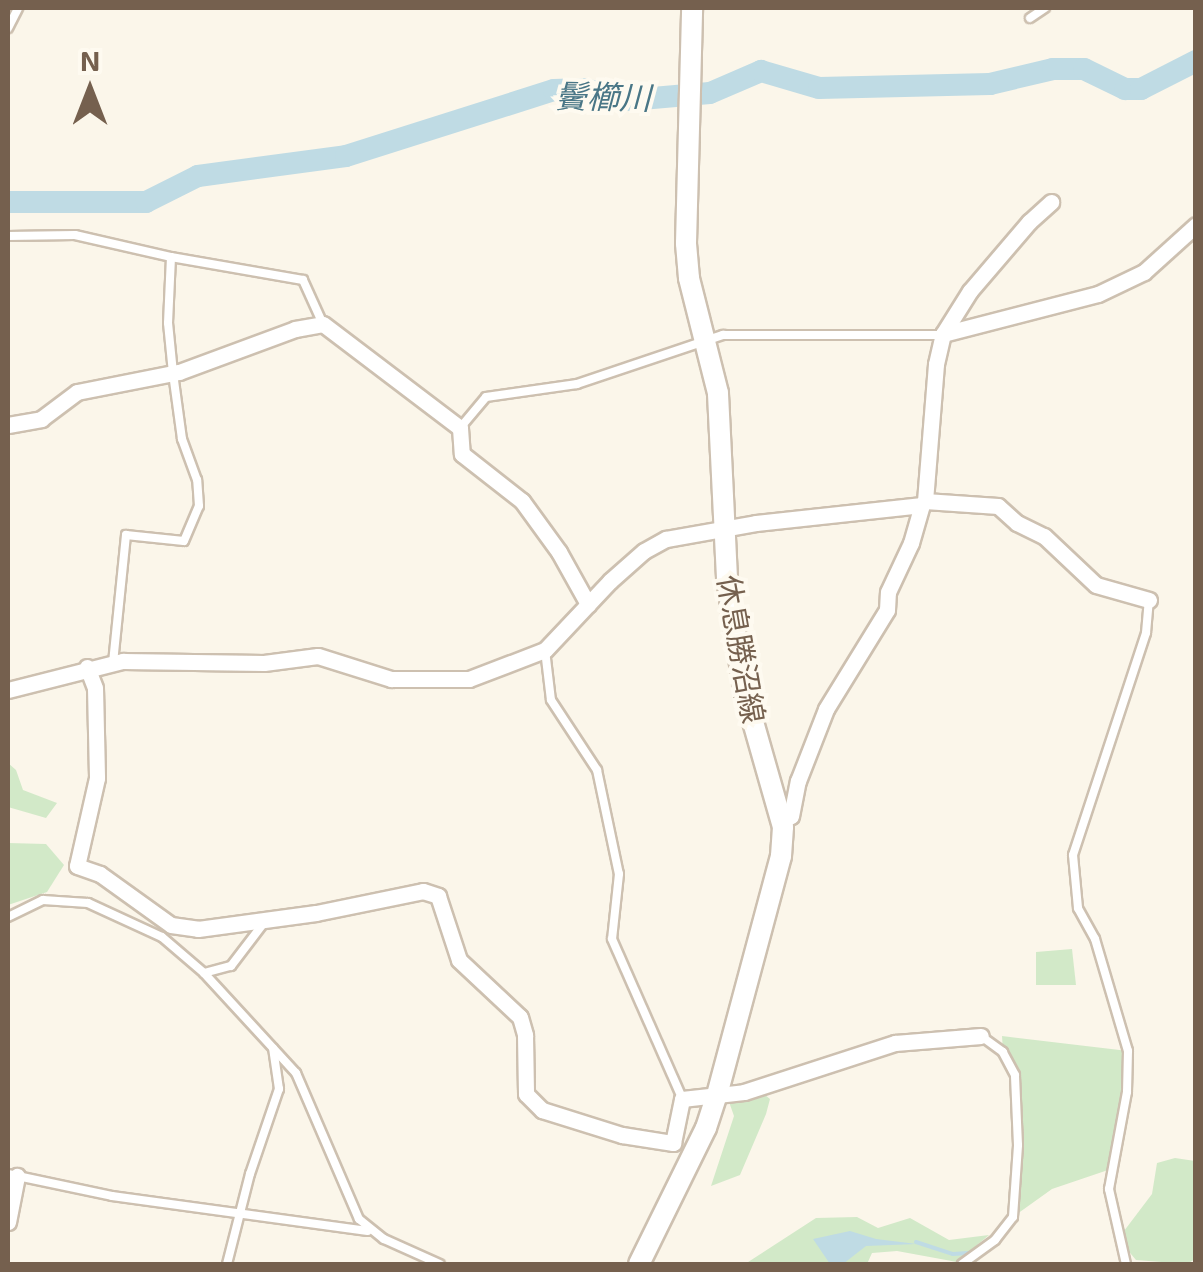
<!DOCTYPE html>
<meta charset="utf-8">
<style>
body{margin:0}
#map{position:relative;width:1203px;height:1272px;overflow:hidden;background:#fbf6ea;font-family:"Exo 2","Noto Sans JP",sans-serif}
div>[style]{position:absolute}
.green>*{inset:0;background:#d2e9c8}
.water>*{inset:0;background:#bfdbe4}
.stream>*{height:4px;margin:-2px;padding:0 2px;transform-origin:2px;border-radius:2px;background:#bfdbe4}
.river>*{height:22px;margin:-11px;padding:0 11px;transform-origin:11px;border-radius:11px;background:#bfdbe4}
.roads{filter:drop-shadow(2px 0 #cdc0b0) drop-shadow(-2px 0 #cdc0b0) drop-shadow(0 2px #cdc0b0) drop-shadow(0 -2px #cdc0b0)}
.lane>*{height:8px;margin:-4px;padding:0 4px;transform-origin:4px;border-radius:4px;background:#fff}
.street>*{height:15px;margin:-7.5px;padding:0 7.5px;transform-origin:7.5px;border-radius:7.5px;background:#fff}
.secondary>*{height:20px;margin:-10px;padding:0 10px;transform-origin:10px;border-radius:10px;background:#fff}
span{translate:-50% -50%;white-space:nowrap;text-align:center;line-height:1.15;-webkit-text-stroke:8px #fefaf0;paint-order:stroke}
.street-label{font-size:30px;color:#75604e}
.water-label{font-size:32px;color:#497686;font-style:italic}
.frame{position:absolute;inset:0;border:10px solid #75604e;pointer-events:none}
.north{position:absolute;left:40px;top:40px;width:100px;height:100px;-webkit-text-stroke:8px #fefaf0;paint-order:stroke;rotate:0deg;font-size:28px;font-weight:700;line-height:40px;text-align:center;color:#75604e}
.north::after{content:'';display:block;margin:auto;width:35px;height:45px;background:#75604e;clip-path:polygon(50% 0,100% 100%,50% 72%,0 100%)}
</style>
<div id="map">
<div class="green">
<div style="clip-path:polygon(8px 763px,16px 770px,23px 790px,57px 803px,46px 818px,8px 807px)"></div>
<div style="clip-path:polygon(8px 843px,46px 844px,64px 865px,47px 892px,8px 905px)"></div>
<div style="clip-path:polygon(1072px 949px,1076px 985px,1036px 985px,1036px 952px)"></div>
<div style="clip-path:polygon(1002px 1036px,1128px 1051px,1127px 1092px,1111px 1169px,1052px 1189px,1013px 1217px,1015px 1075px,1003px 1052px)"></div>
<div style="clip-path:polygon(760px 1091px,770px 1099px,766px 1114px,740px 1175px,711px 1186px,734px 1116px,728px 1099px)"></div>
<div style="clip-path:polygon(1175px 1158px,1195px 1161px,1195px 1259px,1187px 1264px,1136px 1260px,1126px 1248px,1124px 1231px,1152px 1194px,1157px 1163px)"></div>
<div style="clip-path:polygon(857px 1217px,878px 1228px,910px 1218px,949px 1240px,989px 1235px,957px 1262px,897px 1251px,872px 1253px,867px 1264px,745px 1264px,816px 1218px)"></div>
</div>
<div class="water">
<div style="clip-path:polygon(850px 1231px,876px 1239px,917px 1244px,866px 1246px,843px 1264px,830px 1264px,813px 1239px)"></div>
</div>
<div class="stream">
<div style="left:916px;top:1242px;width:39px;rotate:18deg"></div>
<div style="left:953px;top:1254px;width:15px;rotate:-4deg"></div>
</div>
<div class="river">
<div style="left:8px;top:202px;width:138px"></div>
<div style="left:146px;top:202px;width:58px;rotate:-26.6deg"></div>
<div style="left:198px;top:176px;width:149px;rotate:-7.7deg"></div>
<div style="left:346px;top:156px;width:218px;rotate:-17.6deg"></div>
<div style="left:554px;top:90px;width:30px;rotate:-2deg"></div>
<div style="left:584px;top:89px;width:47px;rotate:13.4deg"></div>
<div style="left:630px;top:100px;width:80px;rotate:-5deg"></div>
<div style="left:710px;top:93px;width:56px;rotate:-23.3deg"></div>
<div style="left:761px;top:71px;width:60px;rotate:16.3deg"></div>
<div style="left:819px;top:88px;width:171px;rotate:-1.3deg"></div>
<div style="left:990px;top:84px;width:65px;rotate:-13.4deg"></div>
<div style="left:1053px;top:69px;width:31px"></div>
<div style="left:1084px;top:69px;width:46px;rotate:26deg"></div>
<div style="left:1125px;top:89px;width:16px"></div>
<div style="left:1141px;top:89px;width:62px;rotate:-27deg"></div>
</div>
<div class="roads">
<div class="lane">
<div style="left:1030px;top:18px;width:18px;rotate:-34deg"></div>
<div style="left:8px;top:28px;width:22px;rotate:-63deg"></div>
<div style="left:8px;top:236px;width:67px;rotate:-0.9deg"></div>
<div style="left:75px;top:235px;width:98px;rotate:12.9deg"></div>
<div style="left:171px;top:257px;width:134px;rotate:9.9deg"></div>
<div style="left:303px;top:280px;width:48px;rotate:65.6deg"></div>
<div style="left:460px;top:428px;width:40px;rotate:-50deg"></div>
<div style="left:486px;top:397px;width:92px;rotate:-8.1deg"></div>
<div style="left:577px;top:384px;width:154px;rotate:-18.6deg"></div>
<div style="left:723px;top:335px;width:218px"></div>
<div style="left:545px;top:650px;width:50px;rotate:83.2deg"></div>
<div style="left:551px;top:700px;width:84px;rotate:56.7deg"></div>
<div style="left:597px;top:770px;width:106px;rotate:78.1deg"></div>
<div style="left:619px;top:874px;width:65px;rotate:96.1deg"></div>
<div style="left:612px;top:939px;width:174px;rotate:66.2deg"></div>
<div style="left:113px;top:663px;width:129px;rotate:-84.2deg"></div>
<div style="left:126px;top:535px;width:58px;rotate:5.9deg"></div>
<div style="left:184px;top:541px;width:38px;rotate:-67deg"></div>
<div style="left:199px;top:506px;width:26px;rotate:-94deg"></div>
<div style="left:197px;top:480px;width:44px;rotate:-110.1deg"></div>
<div style="left:182px;top:439px;width:67px;rotate:-97.8deg"></div>
<div style="left:173px;top:373px;width:50px;rotate:-95.7deg"></div>
<div style="left:168px;top:323px;width:66px;rotate:-87.4deg"></div>
<div style="left:8px;top:917px;width:39px;rotate:-26deg"></div>
<div style="left:43px;top:900px;width:45px;rotate:3.8deg"></div>
<div style="left:88px;top:903px;width:81px;rotate:24.7deg"></div>
<div style="left:162px;top:937px;width:55px;rotate:40.6deg"></div>
<div style="left:204px;top:973px;width:136px;rotate:47.4deg"></div>
<div style="left:296px;top:1073px;width:159px;rotate:66.7deg"></div>
<div style="left:359px;top:1219px;width:32px;rotate:39deg"></div>
<div style="left:384px;top:1239px;width:61px;rotate:24.1deg"></div>
<div style="left:204px;top:973px;width:28px;rotate:-15deg"></div>
<div style="left:231px;top:966px;width:58px;rotate:-52.7deg"></div>
<div style="left:8px;top:1174px;width:106px;rotate:11.9deg"></div>
<div style="left:112px;top:1196px;width:258px;rotate:7.8deg"></div>
<div style="left:227px;top:1264px;width:93px;rotate:-75.7deg"></div>
<div style="left:250px;top:1174px;width:90px;rotate:-71.2deg"></div>
<div style="left:279px;top:1089px;width:41px;rotate:-98.3deg"></div>
<div style="left:962px;top:1264px;width:41px;rotate:-36deg"></div>
<div style="left:995px;top:1240px;width:29px;rotate:-52deg"></div>
<div style="left:1013px;top:1217px;width:72px;rotate:-86deg"></div>
<div style="left:1018px;top:1145px;width:70px;rotate:-92.5deg"></div>
<div style="left:1015px;top:1075px;width:26px;rotate:-118deg"></div>
<div style="left:1003px;top:1052px;width:27px;rotate:-144deg"></div>
<div style="left:1126px;top:1264px;width:77px;rotate:-102.8deg"></div>
<div style="left:1109px;top:1189px;width:99px;rotate:-79.5deg"></div>
<div style="left:1127px;top:1092px;width:41px;rotate:-88.6deg"></div>
<div style="left:1128px;top:1051px;width:117px;rotate:-106.4deg"></div>
<div style="left:1095px;top:939px;width:35px;rotate:-119deg"></div>
<div style="left:1078px;top:908px;width:53px;rotate:-95.4deg"></div>
<div style="left:1073px;top:855px;width:234px;rotate:-71.8deg"></div>
<div style="left:1146px;top:633px;width:33px;rotate:-85deg"></div>
</div>
<div class="street">
<div style="left:943px;top:334px;width:160px;rotate:-14.5deg"></div>
<div style="left:1098px;top:294px;width:51px;rotate:-25.6deg"></div>
<div style="left:1144px;top:272px;width:70px;rotate:-42.1deg"></div>
<div style="left:8px;top:425px;width:34px;rotate:-10deg"></div>
<div style="left:41px;top:419px;width:45px;rotate:-36.9deg"></div>
<div style="left:77px;top:392px;width:104px;rotate:-11.1deg"></div>
<div style="left:179px;top:372px;width:124px;rotate:-20.3deg"></div>
<div style="left:295px;top:329px;width:28px;rotate:-10deg"></div>
<div style="left:323px;top:324px;width:172px;rotate:37.2deg"></div>
<div style="left:460px;top:428px;width:26px;rotate:86deg"></div>
<div style="left:462px;top:454px;width:76px;rotate:38.1deg"></div>
<div style="left:522px;top:501px;width:63px;rotate:54deg"></div>
<div style="left:559px;top:552px;width:60px;rotate:60.9deg"></div>
<div style="left:925px;top:501px;width:137px;rotate:-85.4deg"></div>
<div style="left:936px;top:364px;width:31px;rotate:-77deg"></div>
<div style="left:943px;top:334px;width:51px;rotate:-57.9deg"></div>
<div style="left:970px;top:291px;width:91px;rotate:-49.5deg"></div>
<div style="left:1029px;top:222px;width:30px;rotate:-42deg"></div>
<div style="left:87px;top:667px;width:22px;rotate:69deg"></div>
<div style="left:95px;top:688px;width:90px;rotate:88.7deg"></div>
<div style="left:97px;top:778px;width:90px;rotate:102.8deg"></div>
<div style="left:77px;top:866px;width:24px;rotate:19deg"></div>
<div style="left:100px;top:874px;width:87px;rotate:35.7deg"></div>
<div style="left:171px;top:925px;width:27px;rotate:8deg"></div>
<div style="left:198px;top:929px;width:119px;rotate:-7.7deg"></div>
<div style="left:316px;top:913px;width:109px;rotate:-11.6deg"></div>
<div style="left:423px;top:891px;width:16px;rotate:18deg"></div>
<div style="left:438px;top:896px;width:67px;rotate:71.8deg"></div>
<div style="left:459px;top:960px;width:83px;rotate:43.1deg"></div>
<div style="left:520px;top:1017px;width:19px;rotate:74deg"></div>
<div style="left:525px;top:1035px;width:59px;rotate:89deg"></div>
<div style="left:526px;top:1094px;width:23px;rotate:45deg"></div>
<div style="left:542px;top:1110px;width:84px;rotate:17.4deg"></div>
<div style="left:622px;top:1135px;width:52px;rotate:8.9deg"></div>
<div style="left:673px;top:1143px;width:45px;rotate:-78.4deg"></div>
<div style="left:682px;top:1099px;width:62px;rotate:-6.4deg"></div>
<div style="left:744px;top:1092px;width:159px;rotate:-18deg"></div>
<div style="left:895px;top:1043px;width:86px;rotate:-4.7deg"></div>
<div style="left:8px;top:690px;width:119px;rotate:-14.2deg"></div>
<div style="left:123px;top:661px;width:141px;rotate:0.8deg"></div>
<div style="left:264px;top:663px;width:54px;rotate:-7.4deg"></div>
<div style="left:318px;top:656px;width:77px;rotate:17.5deg"></div>
<div style="left:391px;top:679px;width:78px"></div>
<div style="left:469px;top:679px;width:81px;rotate:-20.9deg"></div>
<div style="left:545px;top:650px;width:95px;rotate:-46.7deg"></div>
<div style="left:610px;top:581px;width:45px;rotate:-41.4deg"></div>
<div style="left:644px;top:551px;width:25px;rotate:-29deg"></div>
<div style="left:666px;top:539px;width:91px;rotate:-10.1deg"></div>
<div style="left:756px;top:523px;width:167px;rotate:-6.2deg"></div>
<div style="left:922px;top:505px;width:5px;rotate:-53deg"></div>
<div style="left:925px;top:501px;width:73px;rotate:3.9deg"></div>
<div style="left:998px;top:506px;width:25px;rotate:42deg"></div>
<div style="left:1017px;top:523px;width:30px;rotate:26deg"></div>
<div style="left:1044px;top:536px;width:71px;rotate:43.3deg"></div>
<div style="left:1096px;top:585px;width:55px;rotate:15.8deg"></div>
<div style="left:782px;top:819px;width:9px;rotate:-18deg"></div>
<div style="left:791px;top:816px;width:36px;rotate:-79deg"></div>
<div style="left:798px;top:781px;width:77px;rotate:-68.7deg"></div>
<div style="left:826px;top:709px;width:116px;rotate:-58.4deg"></div>
<div style="left:887px;top:610px;width:18px;rotate:-87deg"></div>
<div style="left:888px;top:592px;width:54px;rotate:-64.9deg"></div>
<div style="left:911px;top:543px;width:40px;rotate:-74deg"></div>
<div style="left:8px;top:1222px;width:47px;rotate:-78.9deg"></div>
</div>
<div class="secondary">
<div style="left:639px;top:1264px;width:152px;rotate:-63.8deg"></div>
<div style="left:706px;top:1128px;width:35px;rotate:-72deg"></div>
<div style="left:717px;top:1095px;width:247px;rotate:-75deg"></div>
<div style="left:781px;top:856px;width:29px;rotate:-86deg"></div>
<div style="left:783px;top:827px;width:138px;rotate:-105.9deg"></div>
<div style="left:745px;top:694px;width:49px;rotate:-99.5deg"></div>
<div style="left:737px;top:646px;width:69px;rotate:-98.4deg"></div>
<div style="left:727px;top:578px;width:185px;rotate:-92.8deg"></div>
<div style="left:718px;top:393px;width:119px;rotate:-104.2deg"></div>
<div style="left:689px;top:278px;width:35px;rotate:-95deg"></div>
<div style="left:686px;top:243px;width:235px;rotate:-88.5deg"></div>
</div>
</div>
<div class="street-label">
<span style="left:742px;top:649px;rotate:80deg">休息勝沼線</span>
</div>
<div class="water-label">
<span style="left:603px;top:96px;rotate:1deg">鬢櫛川</span>
</div>
<div class="frame"></div>
<div class="north">N</div>
</div>
